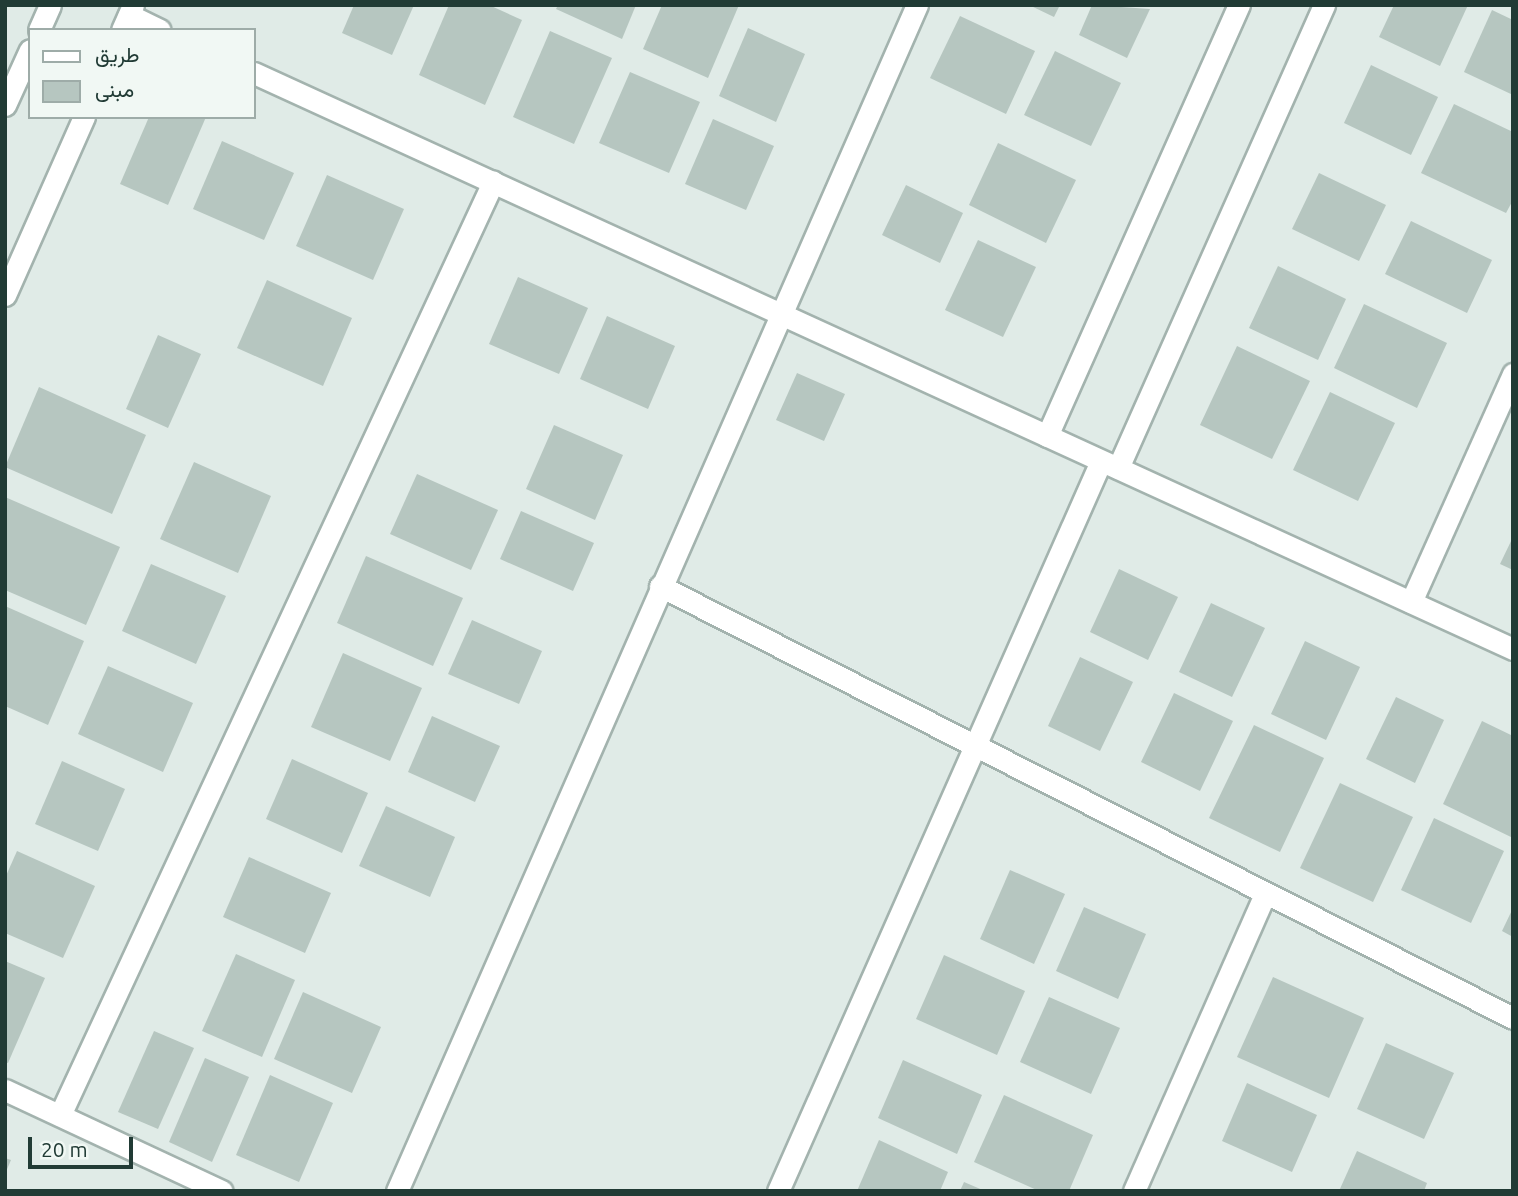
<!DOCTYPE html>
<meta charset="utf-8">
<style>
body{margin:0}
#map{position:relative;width:1518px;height:1196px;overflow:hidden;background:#e0ebe7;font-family:Ubuntu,Vazirmatn,sans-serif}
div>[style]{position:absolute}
.building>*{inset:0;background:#b6c6c0}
.roads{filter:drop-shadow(2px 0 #a3b3ae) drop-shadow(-2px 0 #a3b3ae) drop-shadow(0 2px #a3b3ae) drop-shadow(0 -2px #a3b3ae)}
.minor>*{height:21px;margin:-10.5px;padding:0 10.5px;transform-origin:10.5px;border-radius:10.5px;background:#fff}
.tertiary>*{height:21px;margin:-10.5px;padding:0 10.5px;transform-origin:10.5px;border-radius:10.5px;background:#fff}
.secondary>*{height:21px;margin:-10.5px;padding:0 10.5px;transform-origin:10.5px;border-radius:10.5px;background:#fff}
span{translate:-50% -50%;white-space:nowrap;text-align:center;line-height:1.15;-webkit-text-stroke:5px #f1f8f4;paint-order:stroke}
.frame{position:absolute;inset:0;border:7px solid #213b35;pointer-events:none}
.legend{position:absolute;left:28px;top:28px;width:228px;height:91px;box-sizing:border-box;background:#f1f8f4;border:2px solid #9eaca8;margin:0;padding:9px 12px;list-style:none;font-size:21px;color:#213b35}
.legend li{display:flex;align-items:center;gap:14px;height:35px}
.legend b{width:35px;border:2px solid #9eaca8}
.scale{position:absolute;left:28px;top:1137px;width:105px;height:32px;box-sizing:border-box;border:4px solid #213b35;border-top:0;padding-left:9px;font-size:21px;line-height:24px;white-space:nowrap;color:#213b35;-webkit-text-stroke:5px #f1f8f4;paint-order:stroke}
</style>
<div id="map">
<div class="building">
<div style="clip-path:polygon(354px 5px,414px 5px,392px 55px,342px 33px)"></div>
<div style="clip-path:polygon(449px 5px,489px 5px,522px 20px,485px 105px,419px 75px)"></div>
<div style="clip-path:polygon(558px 5px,636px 5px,622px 39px,556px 9px)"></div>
<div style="clip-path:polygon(662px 5px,739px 5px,708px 78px,643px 49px)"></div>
<div style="clip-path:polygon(1029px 5px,1060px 5px,1054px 17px)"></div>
<div style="clip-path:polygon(1092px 5px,1150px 9px,1127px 58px,1079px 35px)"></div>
<div style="clip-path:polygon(1394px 5px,1468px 5px,1440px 66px,1379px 37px)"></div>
<div style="clip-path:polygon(1492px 10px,1513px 20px,1513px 95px,1464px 72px)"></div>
<div style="clip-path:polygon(960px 16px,1035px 51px,1006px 114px,930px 78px)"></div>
<div style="clip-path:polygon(748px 28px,805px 54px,776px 122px,719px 96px)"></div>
<div style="clip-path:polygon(550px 31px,612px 58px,574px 144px,513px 117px)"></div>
<div style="clip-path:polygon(1055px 51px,1121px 83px,1091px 146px,1024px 115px)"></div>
<div style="clip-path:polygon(1371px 65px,1438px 97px,1411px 155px,1344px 123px)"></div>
<div style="clip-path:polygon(630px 72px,700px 102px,669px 173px,599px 143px)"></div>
<div style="clip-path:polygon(1454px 104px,1513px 132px,1513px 200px,1506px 213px,1421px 173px)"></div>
<div style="clip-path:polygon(149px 117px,206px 117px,168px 205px,120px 184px)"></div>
<div style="clip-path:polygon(713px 119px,774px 146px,746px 210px,685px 184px)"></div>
<div style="clip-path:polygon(222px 141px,294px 173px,264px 240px,193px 209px)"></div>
<div style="clip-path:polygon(998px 143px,1076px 180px,1046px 243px,969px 205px)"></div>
<div style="clip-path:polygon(1319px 173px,1386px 205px,1359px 261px,1292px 229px)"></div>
<div style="clip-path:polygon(327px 175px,404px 209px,373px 280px,296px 246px)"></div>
<div style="clip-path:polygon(906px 185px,963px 213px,940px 263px,882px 235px)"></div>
<div style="clip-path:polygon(1411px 221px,1492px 260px,1467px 313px,1385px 274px)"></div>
<div style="clip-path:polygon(978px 240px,1036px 267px,1003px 337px,945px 310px)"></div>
<div style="clip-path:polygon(1278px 266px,1346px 299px,1318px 360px,1249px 328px)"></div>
<div style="clip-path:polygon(518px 277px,588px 308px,559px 374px,489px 344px)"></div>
<div style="clip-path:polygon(267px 280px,352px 318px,323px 386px,237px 348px)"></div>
<div style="clip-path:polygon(1364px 304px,1447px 343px,1417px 408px,1334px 368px)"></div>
<div style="clip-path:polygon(607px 316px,675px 346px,648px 409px,580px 379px)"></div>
<div style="clip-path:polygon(158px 335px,201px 354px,168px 428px,126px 409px)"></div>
<div style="clip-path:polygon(1237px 346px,1310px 381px,1272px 459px,1200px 425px)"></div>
<div style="clip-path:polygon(797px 373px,845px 394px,824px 441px,776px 420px)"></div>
<div style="clip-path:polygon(39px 387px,146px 435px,112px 514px,5px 467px)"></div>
<div style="clip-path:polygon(1330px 392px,1395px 423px,1358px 501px,1293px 470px)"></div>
<div style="clip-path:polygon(554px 425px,623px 455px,595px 520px,526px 489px)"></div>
<div style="clip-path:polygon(194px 462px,271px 496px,238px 573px,160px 539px)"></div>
<div style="clip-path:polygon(417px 474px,498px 510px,471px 570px,390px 534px)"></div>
<div style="clip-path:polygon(5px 497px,120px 547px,86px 625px,5px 590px)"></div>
<div style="clip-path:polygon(521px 511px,594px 543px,573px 591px,500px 559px)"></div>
<div style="clip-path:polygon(1513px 537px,1513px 570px,1500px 564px)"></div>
<div style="clip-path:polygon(366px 556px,463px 598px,433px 666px,337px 623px)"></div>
<div style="clip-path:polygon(151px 564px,226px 596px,196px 664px,122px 631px)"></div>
<div style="clip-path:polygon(1119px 569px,1178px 597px,1148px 660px,1090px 632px)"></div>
<div style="clip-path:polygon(1211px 603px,1265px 628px,1232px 697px,1179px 672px)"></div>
<div style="clip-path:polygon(5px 606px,84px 641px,48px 725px,5px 706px)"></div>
<div style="clip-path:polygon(472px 620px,542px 651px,519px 704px,448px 674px)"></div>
<div style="clip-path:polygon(1305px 641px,1360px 667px,1326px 740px,1271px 714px)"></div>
<div style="clip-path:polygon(343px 653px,422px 688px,390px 761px,311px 727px)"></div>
<div style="clip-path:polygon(1080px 657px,1133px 682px,1100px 751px,1048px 726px)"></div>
<div style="clip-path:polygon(108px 666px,193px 703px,163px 772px,78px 734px)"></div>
<div style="clip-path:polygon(1174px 693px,1233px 721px,1200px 791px,1141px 762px)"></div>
<div style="clip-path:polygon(1396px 697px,1444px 720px,1415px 783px,1366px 759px)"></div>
<div style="clip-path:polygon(432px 716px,500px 746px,475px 802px,408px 772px)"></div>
<div style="clip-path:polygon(1482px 721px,1513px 736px,1513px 838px,1443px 804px)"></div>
<div style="clip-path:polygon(1254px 725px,1324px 758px,1280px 852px,1209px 818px)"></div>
<div style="clip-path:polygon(292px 759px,368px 793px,342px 853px,266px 819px)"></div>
<div style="clip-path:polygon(62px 761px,125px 789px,98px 851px,35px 824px)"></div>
<div style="clip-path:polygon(1340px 783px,1413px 817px,1373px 902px,1300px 868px)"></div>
<div style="clip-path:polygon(386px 806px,455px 837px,430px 897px,359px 866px)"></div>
<div style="clip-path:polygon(1434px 818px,1504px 851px,1471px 923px,1401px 890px)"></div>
<div style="clip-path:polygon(17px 851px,95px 886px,63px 958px,5px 933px,5px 878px)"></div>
<div style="clip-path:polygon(249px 857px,331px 893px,305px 953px,223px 917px)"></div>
<div style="clip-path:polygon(1010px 870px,1065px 894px,1034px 964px,980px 939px)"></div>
<div style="clip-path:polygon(1084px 907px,1146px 934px,1118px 999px,1056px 971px)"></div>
<div style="clip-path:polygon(1513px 908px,1513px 937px,1502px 931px)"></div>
<div style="clip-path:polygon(236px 954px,295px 980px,262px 1057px,202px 1031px)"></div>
<div style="clip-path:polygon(944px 955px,1025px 991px,997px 1055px,916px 1019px)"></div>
<div style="clip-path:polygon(5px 961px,45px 978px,8px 1063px,5px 1062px)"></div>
<div style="clip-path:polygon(1273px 977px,1364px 1018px,1329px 1098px,1237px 1057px)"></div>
<div style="clip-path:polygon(303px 992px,381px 1027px,352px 1093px,274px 1059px)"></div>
<div style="clip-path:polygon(1049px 997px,1120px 1028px,1091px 1094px,1020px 1062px)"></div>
<div style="clip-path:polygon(154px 1031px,194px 1048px,158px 1129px,118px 1112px)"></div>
<div style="clip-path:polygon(1386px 1043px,1454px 1073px,1424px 1139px,1357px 1109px)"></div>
<div style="clip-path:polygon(205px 1058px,249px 1077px,212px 1162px,169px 1142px)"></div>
<div style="clip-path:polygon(903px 1060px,982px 1095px,957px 1154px,878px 1118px)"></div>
<div style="clip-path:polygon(270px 1075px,333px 1103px,299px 1182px,236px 1155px)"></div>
<div style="clip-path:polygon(1247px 1083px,1317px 1115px,1292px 1172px,1222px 1141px)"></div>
<div style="clip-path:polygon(1004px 1095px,1093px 1135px,1069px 1191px,1039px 1191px,974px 1162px)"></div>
<div style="clip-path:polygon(879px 1140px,948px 1172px,940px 1191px,857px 1191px)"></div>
<div style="clip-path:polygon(1357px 1151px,1427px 1183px,1424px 1191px,1339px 1191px)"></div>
<div style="clip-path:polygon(5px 1158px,11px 1160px,5px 1174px)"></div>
<div style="clip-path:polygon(964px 1182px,985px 1191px,960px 1191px)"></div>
</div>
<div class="roads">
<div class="minor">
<div style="left:129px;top:15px;width:34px;rotate:26deg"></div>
<div style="left:254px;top:73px;width:1385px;rotate:24.58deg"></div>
<div style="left:1047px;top:436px;width:472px;rotate:-66deg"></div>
<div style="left:1118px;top:468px;width:507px;rotate:-66.01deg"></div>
<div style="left:660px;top:586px;width:956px;rotate:26.86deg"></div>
<div style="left:1411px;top:602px;width:250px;rotate:-65.9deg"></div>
<div style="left:5px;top:1090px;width:239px;rotate:25deg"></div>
<div style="left:60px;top:1115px;width:1029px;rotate:-65.1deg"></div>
<div style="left:397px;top:1191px;width:1295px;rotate:-66.33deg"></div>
<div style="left:778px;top:1191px;width:798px;rotate:-66.13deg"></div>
<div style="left:1134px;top:1191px;width:325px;rotate:-66.2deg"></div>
</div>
<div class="tertiary">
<div style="left:122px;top:30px;width:27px;rotate:-66deg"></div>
<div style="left:5px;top:295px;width:195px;rotate:-66.1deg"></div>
</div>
<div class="secondary">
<div style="left:39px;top:30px;width:27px;rotate:-66deg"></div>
<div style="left:5px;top:105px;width:60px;rotate:-65.6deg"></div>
</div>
</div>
<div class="frame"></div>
<ul class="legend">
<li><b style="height:9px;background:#fff"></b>طريق</li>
<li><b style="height:19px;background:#b6c6c0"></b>مبنى</li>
</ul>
<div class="scale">20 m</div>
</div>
